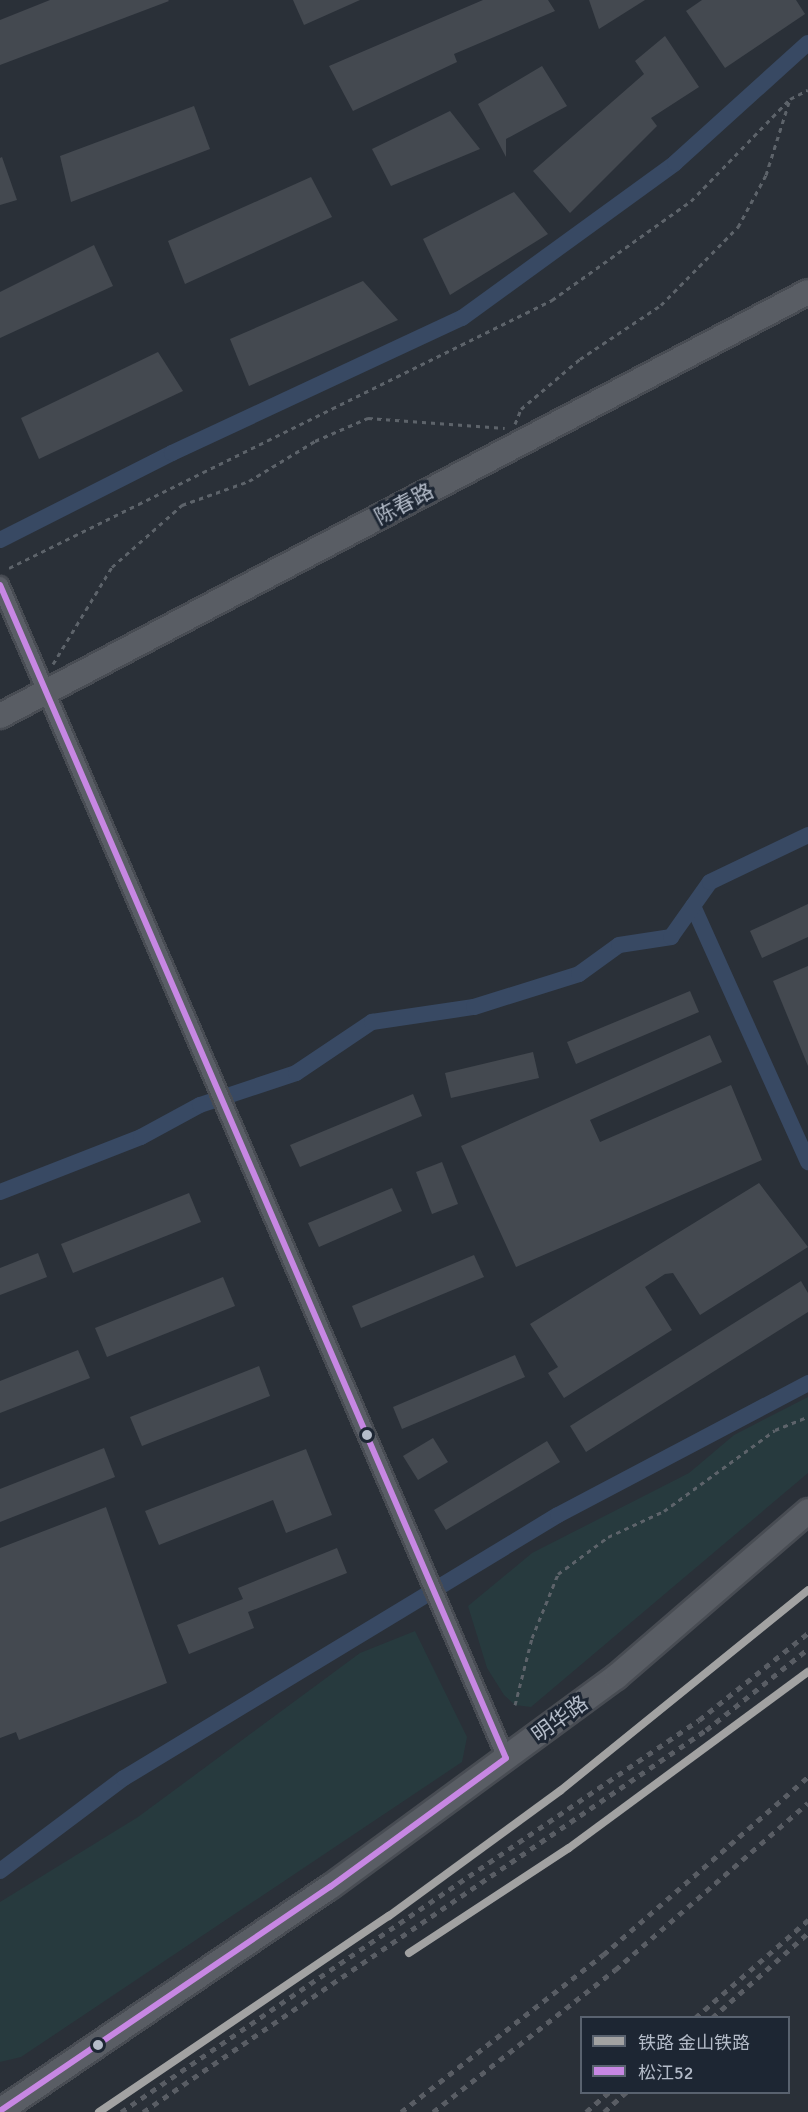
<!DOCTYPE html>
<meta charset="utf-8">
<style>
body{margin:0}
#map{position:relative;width:808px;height:2112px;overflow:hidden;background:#2a3038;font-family:Signika,"Noto Sans SC",sans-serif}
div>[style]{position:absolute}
.green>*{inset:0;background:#273a3e}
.canal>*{height:16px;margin:-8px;padding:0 8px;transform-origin:8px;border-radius:8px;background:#384963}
.building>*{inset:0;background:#444950}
.path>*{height:3px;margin-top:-1.5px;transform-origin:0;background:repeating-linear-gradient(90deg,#5d636a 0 4.5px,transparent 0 9px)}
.roads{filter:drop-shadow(2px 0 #484c53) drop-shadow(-2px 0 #484c53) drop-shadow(0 2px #484c53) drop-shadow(0 -2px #484c53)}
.street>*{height:16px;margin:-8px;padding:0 8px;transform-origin:8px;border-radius:8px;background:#5a5e66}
.secondary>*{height:24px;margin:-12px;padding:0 12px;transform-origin:12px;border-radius:12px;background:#595d64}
.rail>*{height:4.5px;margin-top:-2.25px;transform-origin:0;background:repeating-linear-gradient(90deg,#595d64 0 6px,transparent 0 12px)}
.bus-1>*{height:6px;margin:-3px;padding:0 3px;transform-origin:3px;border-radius:3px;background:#c787e3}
.rail-1>*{height:8px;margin:-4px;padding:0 4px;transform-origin:4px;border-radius:4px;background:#a2a2a2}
.dots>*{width:16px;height:16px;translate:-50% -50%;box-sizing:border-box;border:3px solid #1d2633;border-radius:50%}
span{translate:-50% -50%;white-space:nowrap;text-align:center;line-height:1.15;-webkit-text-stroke:6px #1d2633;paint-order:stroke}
.street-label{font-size:21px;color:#b4bcc9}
.legend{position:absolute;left:580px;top:2016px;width:210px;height:78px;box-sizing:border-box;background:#1d2633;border:2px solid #59626f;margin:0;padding:8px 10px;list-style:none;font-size:18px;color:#b4bcc9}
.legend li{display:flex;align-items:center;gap:12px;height:30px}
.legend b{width:30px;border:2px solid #59626f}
</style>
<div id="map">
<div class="green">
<div style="clip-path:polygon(808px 1397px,808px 1473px,531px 1707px,515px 1705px,504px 1695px,487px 1668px,468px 1606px,532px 1553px,689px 1473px,734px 1435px)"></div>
<div style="clip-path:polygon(415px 1631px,467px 1737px,462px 1762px,21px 2057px,0 2062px,0 1902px,138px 1817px,360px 1653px)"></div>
</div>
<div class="canal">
<div style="left:0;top:540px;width:193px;rotate:-26.8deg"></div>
<div style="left:172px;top:453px;width:320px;rotate:-25deg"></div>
<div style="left:462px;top:318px;width:263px;rotate:-36deg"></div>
<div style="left:675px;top:163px;width:179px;rotate:-42.1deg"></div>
<div style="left:693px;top:906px;width:281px;rotate:65.8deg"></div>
<div style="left:0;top:1192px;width:151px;rotate:-21.3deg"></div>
<div style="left:141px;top:1137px;width:67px;rotate:-28.5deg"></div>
<div style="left:200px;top:1105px;width:101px;rotate:-18.4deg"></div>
<div style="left:296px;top:1073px;width:92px;rotate:-33.9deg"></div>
<div style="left:372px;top:1022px;width:103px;rotate:-8.4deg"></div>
<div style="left:474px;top:1007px;width:110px;rotate:-17.4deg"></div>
<div style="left:579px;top:974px;width:49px;rotate:-35.9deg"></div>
<div style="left:619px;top:945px;width:53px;rotate:-8.7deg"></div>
<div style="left:671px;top:937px;width:67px;rotate:-54.7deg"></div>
<div style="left:710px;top:882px;width:109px;rotate:-25.6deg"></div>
<div style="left:0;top:1871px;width:155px;rotate:-36.9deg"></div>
<div style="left:124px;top:1778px;width:507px;rotate:-31.22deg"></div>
<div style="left:558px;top:1515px;width:283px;rotate:-27.8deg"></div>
</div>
<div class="building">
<div style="clip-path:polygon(50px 0,168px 0,169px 1px,0 65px,0 20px)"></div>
<div style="clip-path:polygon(293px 0,360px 0,304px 25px)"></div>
<div style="clip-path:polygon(483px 0,548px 0,555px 11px,454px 54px,457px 62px,353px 111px,329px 66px)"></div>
<div style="clip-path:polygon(589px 0,645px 0,599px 29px)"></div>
<div style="clip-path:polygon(702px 0,796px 0,805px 14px,725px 68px,686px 11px)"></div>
<div style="clip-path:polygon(665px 36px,699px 87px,651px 118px,657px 126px,570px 213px,533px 171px,644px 74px,635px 61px)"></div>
<div style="clip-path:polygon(542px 66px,567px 106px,506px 139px,506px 157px,478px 104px)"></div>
<div style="clip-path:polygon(194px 106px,210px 149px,71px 202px,60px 156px)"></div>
<div style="clip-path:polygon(450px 111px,480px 149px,391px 186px,372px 149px)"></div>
<div style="clip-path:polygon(2px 157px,17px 200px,0 205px,0 158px)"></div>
<div style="clip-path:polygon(311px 177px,332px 217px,185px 284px,168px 241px)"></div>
<div style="clip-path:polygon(514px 192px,548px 234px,450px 295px,423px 239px)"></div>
<div style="clip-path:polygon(94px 245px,113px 286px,0 338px,0 292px)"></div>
<div style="clip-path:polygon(363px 281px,398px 320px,249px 386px,230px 339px)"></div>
<div style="clip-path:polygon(158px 352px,183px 391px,39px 459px,21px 418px)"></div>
<div style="clip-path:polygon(808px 904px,808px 937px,762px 958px,750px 931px)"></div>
<div style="clip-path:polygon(808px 966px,808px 1066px,773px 981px)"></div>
<div style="clip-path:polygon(690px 991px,699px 1012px,576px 1064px,567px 1042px)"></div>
<div style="clip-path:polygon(710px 1035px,722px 1062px,590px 1120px,600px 1142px,731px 1085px,762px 1160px,516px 1267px,461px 1146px)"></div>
<div style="clip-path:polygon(533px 1052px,539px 1078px,451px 1098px,445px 1073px)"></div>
<div style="clip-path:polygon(413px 1094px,422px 1116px,300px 1167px,290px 1145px)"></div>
<div style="clip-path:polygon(442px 1162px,458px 1204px,432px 1214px,416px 1172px)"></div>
<div style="clip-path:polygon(759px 1183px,808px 1247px,700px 1315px,673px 1273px,665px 1274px,645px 1287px,672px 1330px,564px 1398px,548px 1373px,558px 1367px,530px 1324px)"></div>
<div style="clip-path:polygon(392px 1188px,402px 1211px,319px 1247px,308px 1223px)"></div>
<div style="clip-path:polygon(189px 1193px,201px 1222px,73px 1273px,61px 1244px)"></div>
<div style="clip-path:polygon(38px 1253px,47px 1277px,0 1295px,0 1268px)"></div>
<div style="clip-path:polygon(474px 1255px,484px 1277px,361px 1328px,352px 1306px)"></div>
<div style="clip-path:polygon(223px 1277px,235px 1306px,107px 1357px,95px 1328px)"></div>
<div style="clip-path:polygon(801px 1281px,808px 1293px,808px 1312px,586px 1452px,570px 1426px)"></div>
<div style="clip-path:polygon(78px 1350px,90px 1378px,0 1413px,0 1381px)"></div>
<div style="clip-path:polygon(515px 1355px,525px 1377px,402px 1429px,393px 1407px)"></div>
<div style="clip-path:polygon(259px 1366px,270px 1396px,142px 1446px,130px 1417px)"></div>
<div style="clip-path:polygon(433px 1438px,448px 1462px,418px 1480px,403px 1456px)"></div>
<div style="clip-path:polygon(547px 1441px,560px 1462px,446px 1530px,434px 1510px)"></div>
<div style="clip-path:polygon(104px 1448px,115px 1477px,0 1522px,0 1489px)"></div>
<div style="clip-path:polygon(306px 1449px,332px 1515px,286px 1533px,273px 1500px,159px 1545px,145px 1511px)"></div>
<div style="clip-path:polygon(106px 1507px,167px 1683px,19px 1740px,16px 1732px,0 1738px,0 1548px)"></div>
<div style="clip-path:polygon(337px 1548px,347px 1573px,248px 1612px,254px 1628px,189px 1654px,177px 1625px,243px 1599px,238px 1588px)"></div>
</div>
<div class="path">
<div style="left:515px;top:424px;width:16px;rotate:-68deg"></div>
<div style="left:521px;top:409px;width:77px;rotate:-40.3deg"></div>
<div style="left:580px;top:359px;width:97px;rotate:-33.7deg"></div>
<div style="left:661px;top:305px;width:110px;rotate:-45.4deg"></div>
<div style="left:738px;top:227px;width:59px;rotate:-61.7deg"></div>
<div style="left:766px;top:175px;width:80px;rotate:-72.5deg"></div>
<div style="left:9px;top:568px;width:606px;rotate:-26.27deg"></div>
<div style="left:552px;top:300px;width:171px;rotate:-35.5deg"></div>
<div style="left:691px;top:201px;width:142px;rotate:-45.9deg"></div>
<div style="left:790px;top:99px;width:20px;rotate:-27deg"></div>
<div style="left:53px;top:664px;width:114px;rotate:-58.7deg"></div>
<div style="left:112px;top:567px;width:94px;rotate:-41.5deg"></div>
<div style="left:182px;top:505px;width:71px;rotate:-19.7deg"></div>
<div style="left:249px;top:481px;width:77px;rotate:-31.2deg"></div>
<div style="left:315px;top:441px;width:58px;rotate:-23.5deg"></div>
<div style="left:368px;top:418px;width:137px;rotate:4.2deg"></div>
<div style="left:515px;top:1705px;width:69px;rotate:-75.8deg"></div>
<div style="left:532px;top:1638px;width:69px;rotate:-67.9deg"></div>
<div style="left:558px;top:1574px;width:62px;rotate:-36.5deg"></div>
<div style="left:608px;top:1537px;width:62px;rotate:-24.9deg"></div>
<div style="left:664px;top:1511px;width:137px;rotate:-36.1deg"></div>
<div style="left:775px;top:1430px;width:35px;rotate:-22deg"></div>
</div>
<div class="roads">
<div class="street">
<div style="left:0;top:585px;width:1277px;rotate:66.67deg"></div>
</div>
<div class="secondary">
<div style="left:0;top:716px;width:912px;rotate:-27.69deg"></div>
<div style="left:0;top:2111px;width:399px;rotate:-34.2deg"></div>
<div style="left:330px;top:1887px;width:355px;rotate:-36.3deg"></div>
<div style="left:616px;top:1677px;width:254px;rotate:-40.8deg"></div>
</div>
</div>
<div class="rail">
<div style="left:695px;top:2018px;width:150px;rotate:-40.9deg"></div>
<div style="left:712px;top:2018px;width:128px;rotate:-41.5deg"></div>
<div style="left:121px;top:2112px;width:698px;rotate:-34.15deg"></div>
<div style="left:699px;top:1720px;width:139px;rotate:-38.6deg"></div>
<div style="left:143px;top:2112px;width:680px;rotate:-34.16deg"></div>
<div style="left:706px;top:1730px;width:130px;rotate:-38.5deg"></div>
<div style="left:401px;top:2112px;width:256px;rotate:-37.9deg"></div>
<div style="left:603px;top:1955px;width:271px;rotate:-41deg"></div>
<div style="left:433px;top:2112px;width:231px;rotate:-38deg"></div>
<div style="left:615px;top:1970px;width:255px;rotate:-40.9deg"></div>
<div style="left:586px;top:2112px;width:30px;rotate:-41deg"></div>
<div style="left:604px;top:2112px;width:30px;rotate:-42deg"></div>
</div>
<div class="bus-1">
<div style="left:0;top:585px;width:1277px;rotate:66.67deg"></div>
<div style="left:0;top:2111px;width:399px;rotate:-34.2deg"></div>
<div style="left:330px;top:1887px;width:218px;rotate:-36.2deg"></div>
</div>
<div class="rail-1">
<div style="left:409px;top:1953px;width:191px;rotate:-33.3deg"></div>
<div style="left:569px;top:1848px;width:297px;rotate:-36.4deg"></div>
<div style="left:99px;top:2112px;width:350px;rotate:-34.1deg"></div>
<div style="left:389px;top:1916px;width:212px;rotate:-36.2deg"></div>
<div style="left:560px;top:1791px;width:319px;rotate:-39deg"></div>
</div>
<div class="dots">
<div style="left:367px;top:1435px;background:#b4bcc9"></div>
<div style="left:98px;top:2045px;background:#b4bcc9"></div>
</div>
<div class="street-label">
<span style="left:404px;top:504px;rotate:-28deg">陈春路</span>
<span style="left:560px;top:1719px;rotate:-36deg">明华路</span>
</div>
<ul class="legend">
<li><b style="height:8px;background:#a2a2a2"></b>铁路 金山铁路</li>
<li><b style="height:8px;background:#c787e3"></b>松江52</li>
</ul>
</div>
